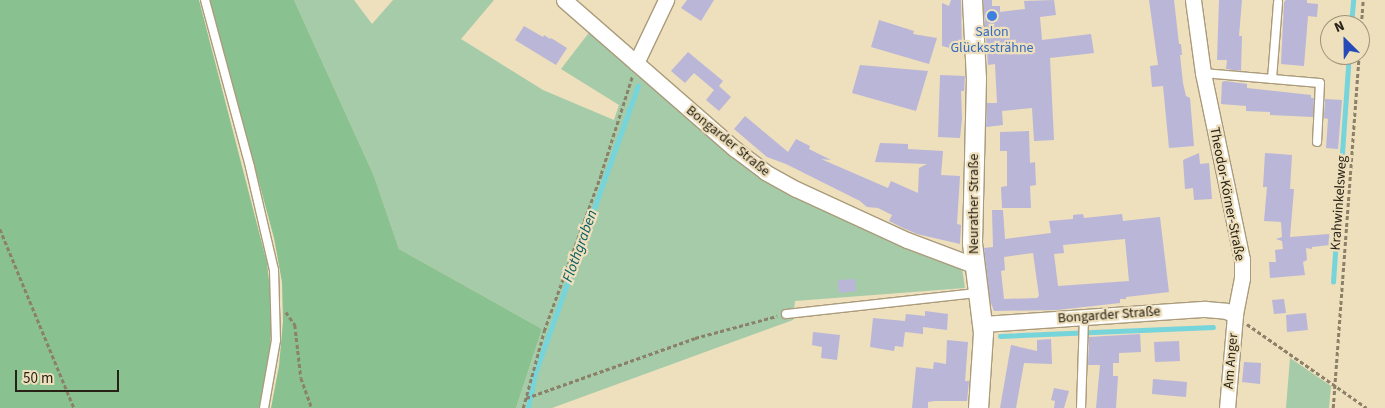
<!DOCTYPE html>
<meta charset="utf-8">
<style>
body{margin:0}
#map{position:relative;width:1385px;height:408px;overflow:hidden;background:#eedfbd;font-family:"Source Sans 3",sans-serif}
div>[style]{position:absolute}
.green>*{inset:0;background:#a5cba9}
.forest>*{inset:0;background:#8ac190}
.stream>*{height:4.5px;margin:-2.25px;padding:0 2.25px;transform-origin:2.25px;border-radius:2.25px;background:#76d4db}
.building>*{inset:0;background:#b9b6d8}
.path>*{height:2.5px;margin-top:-1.25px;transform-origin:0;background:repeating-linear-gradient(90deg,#8b8169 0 4px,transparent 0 6.5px)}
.roads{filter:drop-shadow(1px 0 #aa9b7b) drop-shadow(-1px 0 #aa9b7b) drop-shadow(0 1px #aa9b7b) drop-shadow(0 -1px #aa9b7b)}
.service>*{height:8px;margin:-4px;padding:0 4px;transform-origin:4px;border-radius:4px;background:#fff}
.minor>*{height:15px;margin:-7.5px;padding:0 7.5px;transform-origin:7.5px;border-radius:7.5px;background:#fff}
.tertiary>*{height:19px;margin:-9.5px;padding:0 9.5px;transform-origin:9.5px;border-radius:9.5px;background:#fff}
.dots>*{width:14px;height:14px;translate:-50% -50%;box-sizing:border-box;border:2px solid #eedfbd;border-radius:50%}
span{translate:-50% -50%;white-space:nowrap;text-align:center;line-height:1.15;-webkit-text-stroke:4.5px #eedfbd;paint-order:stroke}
.shop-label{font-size:14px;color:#366cbe}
.street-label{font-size:14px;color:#272215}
.water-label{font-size:15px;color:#085d62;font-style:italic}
.north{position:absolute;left:1320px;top:15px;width:50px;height:50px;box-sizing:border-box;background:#eedfbd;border:1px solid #9e937a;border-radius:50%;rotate:337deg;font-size:14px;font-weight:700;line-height:20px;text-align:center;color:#272215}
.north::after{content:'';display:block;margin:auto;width:18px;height:22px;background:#264bb9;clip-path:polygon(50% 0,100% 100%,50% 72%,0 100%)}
.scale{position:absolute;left:15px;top:370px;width:104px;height:22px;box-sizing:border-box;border:2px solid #272215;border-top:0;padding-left:6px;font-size:15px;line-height:18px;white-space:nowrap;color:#272215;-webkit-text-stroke:4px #eedfbd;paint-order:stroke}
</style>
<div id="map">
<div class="green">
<div style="clip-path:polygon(294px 0,354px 0,372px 24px,393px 0,494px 0,461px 39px,543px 90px,614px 120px,619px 105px,561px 69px,591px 30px,748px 166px,962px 268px,965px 288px,795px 301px,793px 320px,552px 408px,516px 408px,542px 329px,399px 249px,374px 176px)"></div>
<div style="clip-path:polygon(1290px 358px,1331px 386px,1329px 408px,1286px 408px)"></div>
</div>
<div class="forest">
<div style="clip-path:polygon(0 0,199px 0,267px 263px,272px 307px,270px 351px,259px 408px,0 408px)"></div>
<div style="clip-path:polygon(210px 0,294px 0,374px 176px,399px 249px,542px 329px,516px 408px,271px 408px,279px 366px,283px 321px,282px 282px,274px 238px)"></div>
</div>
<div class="stream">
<div style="left:1351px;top:25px;width:25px;rotate:-85deg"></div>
<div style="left:1333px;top:282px;width:228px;rotate:-86deg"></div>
<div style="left:1000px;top:336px;width:213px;rotate:-2.4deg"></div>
<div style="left:528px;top:408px;width:33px;rotate:-79deg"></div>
<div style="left:534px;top:376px;width:308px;rotate:-70.3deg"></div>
</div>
<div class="building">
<div style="clip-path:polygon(687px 0,714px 0,701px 21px,681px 8px)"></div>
<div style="clip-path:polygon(951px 0,961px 0,962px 51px,942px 46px,942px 3px,949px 6px)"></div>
<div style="clip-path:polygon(983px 0,992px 0,992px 6px,1000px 6px,1000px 12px,1025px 9px,1024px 1px,1054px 0,1056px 15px,1040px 17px,1042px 40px,1091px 34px,1094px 53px,1050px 58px,1054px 140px,1034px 141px,1032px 108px,1002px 111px,1003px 125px,986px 127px,987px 103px,997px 103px,995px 64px,988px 65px)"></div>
<div style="clip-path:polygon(1149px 0,1174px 0,1179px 44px,1181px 44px,1182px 55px,1180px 55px,1183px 83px,1186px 96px,1190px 98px,1194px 146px,1169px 148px,1163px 86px,1152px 87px,1150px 66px,1158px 65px)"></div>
<div style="clip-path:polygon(1219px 0,1242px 0,1239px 36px,1242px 36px,1241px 71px,1226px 69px,1227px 60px,1217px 60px)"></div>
<div style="clip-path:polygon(1286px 0,1307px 0,1307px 3px,1318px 4px,1317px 17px,1308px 16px,1304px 66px,1281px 64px,1284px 2px)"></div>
<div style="clip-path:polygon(879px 20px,914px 31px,913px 34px,937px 38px,929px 64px,871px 47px)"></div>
<div style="clip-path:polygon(524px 26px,543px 37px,544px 35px,550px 39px,551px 38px,567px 48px,556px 65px,515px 40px)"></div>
<div style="clip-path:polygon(688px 52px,723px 81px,719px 86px,731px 97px,719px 111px,706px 100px,714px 90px,694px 73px,685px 83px,671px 71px)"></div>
<div style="clip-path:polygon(860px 65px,928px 71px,916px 111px,852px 93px)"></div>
<div style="clip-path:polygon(940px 75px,965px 76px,964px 91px,961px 91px,962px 119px,960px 138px,938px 137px)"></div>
<div style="clip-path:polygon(1225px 81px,1247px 84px,1247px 88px,1311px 95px,1311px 98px,1314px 98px,1313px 117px,1270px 115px,1270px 112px,1246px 111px,1246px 106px,1221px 104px,1222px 82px)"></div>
<div style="clip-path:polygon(1325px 99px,1342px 100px,1338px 149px,1326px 148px,1328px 119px,1324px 118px)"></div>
<div style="clip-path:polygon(745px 116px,788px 152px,796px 139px,810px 146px,809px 149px,831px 160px,821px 159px,888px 188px,891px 181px,918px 193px,919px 168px,927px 164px,875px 162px,880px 143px,908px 144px,908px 149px,943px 151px,941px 175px,960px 176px,957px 224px,961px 225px,960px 244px,917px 234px,903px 228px,889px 221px,892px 215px,878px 208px,867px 207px,860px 201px,786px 164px,767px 157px,734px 129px)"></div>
<div style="clip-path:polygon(1029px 131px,1030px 163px,1035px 162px,1036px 185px,1030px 186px,1031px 208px,1002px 208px,1001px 187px,1007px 186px,1007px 151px,1000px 151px,1000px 132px)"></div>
<div style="clip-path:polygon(1199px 153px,1200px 164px,1209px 163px,1212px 199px,1194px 200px,1193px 188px,1185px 189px,1183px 160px)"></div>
<div style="clip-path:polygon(1265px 153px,1292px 155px,1290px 189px,1294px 189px,1290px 237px,1329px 234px,1330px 245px,1312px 247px,1312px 249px,1306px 248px,1307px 260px,1303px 262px,1305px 275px,1270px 278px,1269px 262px,1276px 262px,1275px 250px,1283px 249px,1282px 241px,1276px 239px,1282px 237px,1281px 222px,1264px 221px,1267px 187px,1263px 187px)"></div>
<div style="clip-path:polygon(evenodd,992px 210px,1003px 210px,1005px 239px,1051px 233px,1049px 221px,1073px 219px,1073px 215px,1083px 214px,1084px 218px,1122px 214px,1123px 221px,1160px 217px,1169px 292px,1126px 297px,1126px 299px,1120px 299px,1120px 303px,1057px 310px,994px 311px,990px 300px,984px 248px,993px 247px,992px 210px,1125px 239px,1129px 281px,1058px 286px,1054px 254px,1064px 253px,1063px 245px,1125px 239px,992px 210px,1033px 253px,1039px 296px,1037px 298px,1004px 299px,1001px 271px,1005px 270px,1004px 257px,1033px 253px)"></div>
<div style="clip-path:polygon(855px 279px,856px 291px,839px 293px,838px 280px)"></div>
<div style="clip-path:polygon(1284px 299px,1286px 313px,1274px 314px,1272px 300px)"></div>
<div style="clip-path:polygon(925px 311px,948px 314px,947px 330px,923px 327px,923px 334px,905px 332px,903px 347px,895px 346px,894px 351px,870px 347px,873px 318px,905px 321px,906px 314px,925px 316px)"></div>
<div style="clip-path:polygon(1306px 313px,1308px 330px,1287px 332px,1286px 315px)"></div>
<div style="clip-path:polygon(813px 332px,840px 335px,837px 360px,821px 358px,822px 347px,812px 345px)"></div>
<div style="clip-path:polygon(1140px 334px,1141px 352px,1119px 353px,1119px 363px,1113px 363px,1113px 376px,1118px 376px,1116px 408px,1096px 408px,1100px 365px,1088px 365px,1089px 337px)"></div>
<div style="clip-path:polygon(1051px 339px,1052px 364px,1024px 363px,1016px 408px,1000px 408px,1011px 345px,1037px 351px,1037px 340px)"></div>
<div style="clip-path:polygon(947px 340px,968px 342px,965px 381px,969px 381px,967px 401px,935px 401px,928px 402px,928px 408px,912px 408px,916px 367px,933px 369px,934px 362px,946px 364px)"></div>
<div style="clip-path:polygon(1179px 341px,1180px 361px,1155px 362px,1154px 342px)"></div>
<div style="clip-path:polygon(1244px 362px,1261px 363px,1260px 384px,1242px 382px)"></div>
<div style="clip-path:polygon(1153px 379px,1187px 382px,1186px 397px,1152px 394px)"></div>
<div style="clip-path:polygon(1054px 388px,1069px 391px,1064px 408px,1054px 408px,1055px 401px,1051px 400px)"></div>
</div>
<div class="path">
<div style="left:0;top:229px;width:194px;rotate:67.5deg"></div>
<div style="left:286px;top:312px;width:16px;rotate:55deg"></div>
<div style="left:295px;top:325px;width:53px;rotate:83.5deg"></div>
<div style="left:301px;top:378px;width:32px;rotate:70deg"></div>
<div style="left:1247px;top:324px;width:146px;rotate:35deg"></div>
<div style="left:526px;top:398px;width:179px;rotate:-19.5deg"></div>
<div style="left:695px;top:338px;width:85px;rotate:-15deg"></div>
<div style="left:523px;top:408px;width:80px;rotate:-74.7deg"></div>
<div style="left:544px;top:331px;width:167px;rotate:-70deg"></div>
<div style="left:601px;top:174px;width:102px;rotate:-72.3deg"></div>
<div style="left:1333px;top:408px;width:409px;rotate:-85.8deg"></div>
</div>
<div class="roads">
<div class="service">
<div style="left:205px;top:0;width:173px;rotate:74.9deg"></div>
<div style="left:250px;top:167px;width:106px;rotate:76.9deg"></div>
<div style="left:274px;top:270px;width:70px;rotate:88.4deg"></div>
<div style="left:276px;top:340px;width:69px;rotate:100deg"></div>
<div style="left:1203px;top:73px;width:117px;rotate:4.9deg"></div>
<div style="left:1320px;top:83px;width:59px;rotate:92.9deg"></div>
<div style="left:1272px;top:79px;width:77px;rotate:-85.5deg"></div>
<div style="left:786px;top:314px;width:192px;rotate:-6.3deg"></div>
<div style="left:1081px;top:408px;width:91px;rotate:-88.1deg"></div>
</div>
<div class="minor">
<div style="left:564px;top:0;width:227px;rotate:41.1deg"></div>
<div style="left:735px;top:149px;width:38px;rotate:37deg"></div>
<div style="left:765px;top:172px;width:35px;rotate:29deg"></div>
<div style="left:796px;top:189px;width:122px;rotate:24.7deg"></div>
<div style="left:907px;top:240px;width:71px;rotate:20.7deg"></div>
<div style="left:1193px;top:0;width:74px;rotate:82.2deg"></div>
<div style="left:1203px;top:73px;width:190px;rotate:78.2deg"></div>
<div style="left:1242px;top:259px;width:19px;rotate:90deg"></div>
<div style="left:1242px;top:278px;width:38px;rotate:101deg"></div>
<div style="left:1235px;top:315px;width:93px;rotate:94.9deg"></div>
<div style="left:636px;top:63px;width:70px;rotate:-64.5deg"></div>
<div style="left:983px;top:324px;width:223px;rotate:-3.9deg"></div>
<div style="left:1205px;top:309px;width:21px;rotate:5deg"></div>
<div style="left:1226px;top:311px;width:10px;rotate:24deg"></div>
</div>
<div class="tertiary">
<div style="left:972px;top:0;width:78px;rotate:87.1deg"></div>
<div style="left:976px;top:78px;width:165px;rotate:91.4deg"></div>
<div style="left:972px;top:243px;width:91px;rotate:83deg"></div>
<div style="left:983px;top:333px;width:75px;rotate:93.8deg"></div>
</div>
</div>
<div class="dots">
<div style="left:992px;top:16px;background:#3f7fe0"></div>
</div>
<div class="shop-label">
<span style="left:992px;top:40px">Salon<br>Glückssträhne</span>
</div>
<div class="street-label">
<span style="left:728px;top:141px;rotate:39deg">Bongarder Straße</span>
<span style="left:1227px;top:194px;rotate:79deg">Theodor-Körner-Straße</span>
<span style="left:1339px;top:203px;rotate:-86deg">Krahwinkelsweg</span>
<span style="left:974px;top:204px;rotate:-90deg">Neurather Straße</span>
<span style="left:1109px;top:315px;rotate:-4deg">Bongarder Straße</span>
<span style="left:1231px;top:361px;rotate:-85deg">Am Anger</span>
</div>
<div class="water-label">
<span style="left:580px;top:246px;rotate:-70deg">Flothgraben</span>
</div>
<div class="north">N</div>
<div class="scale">50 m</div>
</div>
